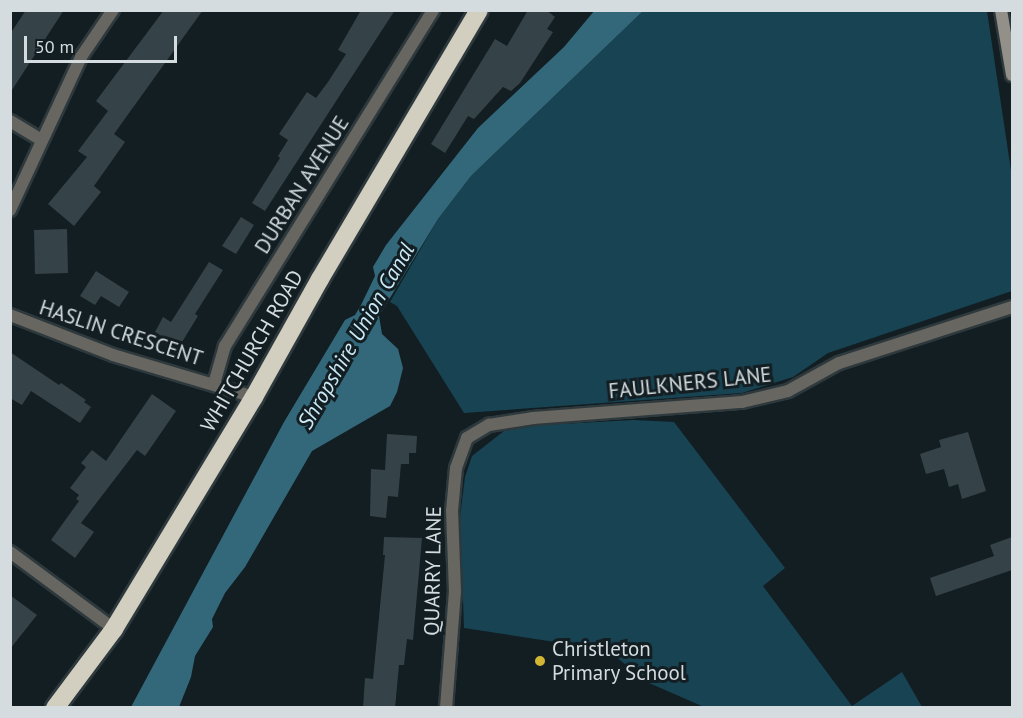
<!DOCTYPE html>
<style>
body{margin:0}
#map{position:relative;width:1023px;height:718px;overflow:hidden;background:#131e23;font-family:"PT Sans",sans-serif}
div>[style]{position:absolute}
.green>*{inset:0;background:#174353}
.water>*{inset:0;background:#33687b}
.building>*{inset:0;background:#354247}
.roads{filter:drop-shadow(2px 0 #2e393d) drop-shadow(-2px 0 #2e393d) drop-shadow(0 2px #2e393d) drop-shadow(0 -2px #2e393d)}
.street>*{height:12px;margin:-6px;padding:0 6px;transform-origin:6px;border-radius:6px;background:#676660}
.secondary>*{height:12px;margin:-6px;padding:0 6px;transform-origin:6px;border-radius:6px;background:#929088}
.highway>*{height:18px;margin:-9px;padding:0 9px;transform-origin:9px;border-radius:9px;background:#d2cfc1}
.dots>*{width:16px;height:16px;translate:-50% -50%;box-sizing:border-box;border:3px solid #131e23;border-radius:50%}
span{translate:-50% -50%;white-space:nowrap;text-align:center;line-height:1.15;-webkit-text-stroke:6px #131e23;paint-order:stroke}
.street-label{font-size:21px;color:#d4dcdf}
.poi-label{font-size:21px;color:#d4dcdf}
.left{translate:0 -50%;text-align:left}
.water-label{font-size:22px;color:#caeaf7;font-style:italic}
.frame{position:absolute;inset:0;border:12px solid #d4dcdf;pointer-events:none}
.scale{position:absolute;left:24px;top:36px;width:153px;height:27px;box-sizing:border-box;border:3px solid #d4dcdf;border-top:0;padding-left:8px;font-size:18px;line-height:21px;white-space:nowrap;color:#d4dcdf;-webkit-text-stroke:4px #131e23;paint-order:stroke}
</style>
<div id="map">
<div class="green">
<div style="clip-path:polygon(643px 11px,987px 11px,1012px 177px,1012px 291px,828px 353px,793px 377px,742px 393px,464px 413px,397px 306px,390px 302px,438px 219px,471px 176px)"></div>
<div style="clip-path:polygon(633px 420px,674px 422px,785px 568px,763px 586px,852px 706px,902px 672px,922px 707px,704px 707px,649px 683px,607px 650px,464px 628px,460px 517px,465px 477px,472px 456px,504px 431px,542px 425px)"></div>
</div>
<div class="water">
<div style="clip-path:polygon(595px 10px,643px 11px,471px 176px,438px 219px,379px 316px,382px 334px,398px 349px,403px 368px,397px 392px,390px 406px,312px 451px,245px 567px,225px 593px,212px 619px,213px 627px,195px 656px,191px 677px,179px 707px,131px 707px,284px 422px,345px 320px,355px 315px,361px 305px,375px 276px,373px 267px,386px 245px,478px 128px,564px 47px)"></div>
</div>
<div class="building">
<div style="clip-path:polygon(26px 10px,64px 10px,10px 93px,10px 34px)"></div>
<div style="clip-path:polygon(164px 10px,203px 10px,114px 134px,125px 142px,94px 186px,101px 192px,74px 226px,48px 204px,87px 157px,78px 151px,108px 111px,96px 101px)"></div>
<div style="clip-path:polygon(361px 10px,395px 10px,265px 211px,252px 203px,280px 158px,278px 156px,288px 140px,279px 134px,307px 92px,316px 98px,328px 82px,346px 54px,338px 50px)"></div>
<div style="clip-path:polygon(528px 10px,546px 10px,555px 17px,547px 29px,553px 32px,520px 83px,511px 91px,503px 87px,474px 119px,468px 116px,445px 153px,431px 144px,495px 39px,507px 46px)"></div>
<div style="clip-path:polygon(241px 217px,254px 225px,236px 254px,222px 246px)"></div>
<div style="clip-path:polygon(67px 229px,68px 273px,35px 274px,34px 230px)"></div>
<div style="clip-path:polygon(209px 262px,223px 270px,195px 314px,198px 316px,179px 347px,155px 332px,163px 317px,171px 322px)"></div>
<div style="clip-path:polygon(96px 271px,129px 292px,119px 307px,101px 296px,95px 305px,80px 296px)"></div>
<div style="clip-path:polygon(10px 352px,59px 385px,61px 383px,86px 400px,84px 402px,91px 407px,80px 423px,31px 391px,22px 405px,10px 398px)"></div>
<div style="clip-path:polygon(152px 394px,176px 411px,145px 456px,137px 450px,81px 523px,94px 532px,75px 558px,51px 540px,79px 501px,76px 499px,79px 495px,70px 488px,86px 467px,81px 463px,92px 450px,106px 461px)"></div>
<div style="clip-path:polygon(968px 432px,986px 491px,962px 499px,958px 484px,949px 487px,944px 469px,926px 474px,920px 454px,941px 447px,939px 440px)"></div>
<div style="clip-path:polygon(387px 434px,417px 436px,416px 453px,409px 453px,409px 464px,401px 464px,398px 497px,388px 496px,386px 518px,370px 516px,371px 469px,385px 470px)"></div>
<div style="clip-path:polygon(384px 537px,422px 538px,413px 640px,407px 639px,404px 665px,399px 665px,395px 708px,363px 708px,365px 678px,373px 679px,385px 555px,383px 555px)"></div>
<div style="clip-path:polygon(1012px 537px,1012px 570px,936px 596px,930px 578px,994px 556px,990px 545px)"></div>
<div style="clip-path:polygon(10px 595px,37px 615px,10px 649px)"></div>
</div>
<div class="roads">
<div class="street">
<div style="left:10px;top:121px;width:37px;rotate:31deg"></div>
<div style="left:10px;top:210px;width:169px;rotate:-65.1deg"></div>
<div style="left:81px;top:57px;width:57px;rotate:-55.8deg"></div>
<div style="left:10px;top:315px;width:110px;rotate:21.2deg"></div>
<div style="left:113px;top:355px;width:147px;rotate:16.6deg"></div>
<div style="left:214px;top:384px;width:40px;rotate:-74deg"></div>
<div style="left:225px;top:346px;width:395px;rotate:-58.2deg"></div>
<div style="left:10px;top:552px;width:129px;rotate:36.5deg"></div>
<div style="left:446px;top:708px;width:116px;rotate:-85.6deg"></div>
<div style="left:455px;top:592px;width:81px;rotate:-92.1deg"></div>
<div style="left:452px;top:511px;width:43px;rotate:-84.7deg"></div>
<div style="left:456px;top:468px;width:32px;rotate:-70deg"></div>
<div style="left:467px;top:438px;width:26px;rotate:-31deg"></div>
<div style="left:489px;top:425px;width:45px;rotate:-9deg"></div>
<div style="left:533px;top:418px;width:210px;rotate:-4.4deg"></div>
<div style="left:742px;top:402px;width:47px;rotate:-13.4deg"></div>
<div style="left:788px;top:391px;width:58px;rotate:-28.8deg"></div>
<div style="left:839px;top:363px;width:182px;rotate:-17.9deg"></div>
</div>
<div class="secondary">
<div style="left:1001px;top:10px;width:66px;rotate:80.4deg"></div>
</div>
<div class="highway">
<div style="left:55px;top:708px;width:99px;rotate:-53.2deg"></div>
<div style="left:114px;top:629px;width:271px;rotate:-58.9deg"></div>
<div style="left:254px;top:397px;width:135px;rotate:-60.8deg"></div>
<div style="left:320px;top:279px;width:312px;rotate:-59.4deg"></div>
</div>
</div>
<div class="dots">
<div style="left:540px;top:661px;background:#d4b635"></div>
</div>
<div class="street-label">
<span style="left:302px;top:185px;rotate:-58deg">DURBAN AVENUE</span>
<span style="left:121px;top:333px;rotate:18deg">HASLIN CRESCENT</span>
<span style="left:252px;top:351px;rotate:-60deg">WHITCHURCH ROAD</span>
<span style="left:690px;top:383px;rotate:-6deg">FAULKNERS LANE</span>
<span style="left:433px;top:571px;rotate:-89deg">QUARRY LANE</span>
</div>
<div class="poi-label">
<span class="left" style="left:552px;top:661px">Christleton<br>Primary School</span>
</div>
<div class="water-label">
<span style="left:356px;top:336px;rotate:-60deg">Shropshire Union Canal</span>
</div>
<div class="frame"></div>
<div class="scale">50 m</div>
</div>
